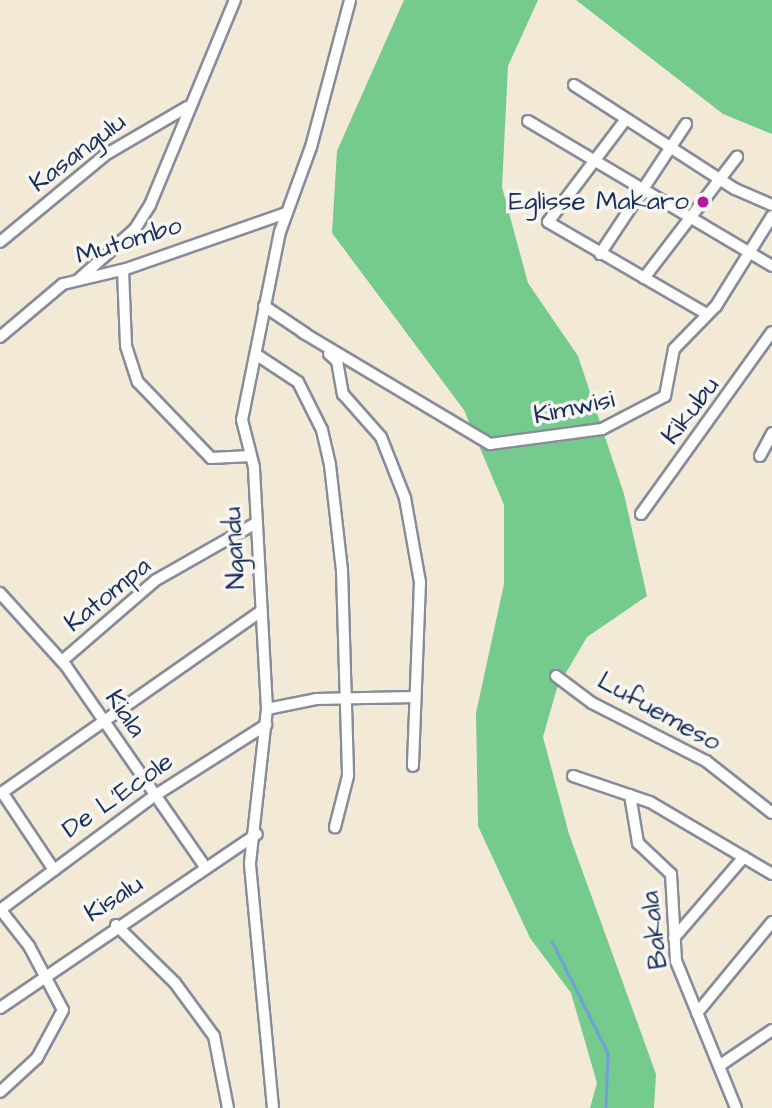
<!DOCTYPE html>
<style>
body{margin:0}
#map{position:relative;width:772px;height:1108px;overflow:hidden;background:#f3e9d7;font-family:"Architects Daughter",sans-serif}
div>[style]{position:absolute}
.green>*{inset:0;background:#75ca8e}
.stream>*{height:2.5px;margin:-1.25px;padding:0 1.25px;transform-origin:1.25px;border-radius:1.25px;background:#719fd9}
.roads{filter:drop-shadow(2px 0 #878c9a) drop-shadow(-2px 0 #878c9a) drop-shadow(0 2px #878c9a) drop-shadow(0 -2px #878c9a)}
.minor>*{height:10px;margin:-5px;padding:0 5px;transform-origin:5px;border-radius:5px;background:#fff}
.dots>*{width:19px;height:19px;translate:-50% -50%;box-sizing:border-box;border:4px solid #f6f6f2;border-radius:50%}
span{translate:-50% -50%;white-space:nowrap;text-align:center;line-height:1.15;-webkit-text-stroke:7px #f6f6f2;paint-order:stroke}
.street-label{font-size:26px;color:#1b2f5e}
.poi-label{font-size:26px;color:#1b2f5e}
.right{translate:-100% -50%;text-align:right}
</style>
<div id="map">
<div class="green">
<div style="clip-path:polygon(404px 0,538px 0,508px 66px,502px 187px,528px 283px,578px 356px,624px 494px,647px 596px,587px 637px,557px 688px,543px 737px,569px 834px,656px 1074px,654px 1108px,590px 1108px,597px 1083px,571px 993px,530px 938px,478px 826px,476px 713px,504px 584px,504px 505px,464px 410px,332px 233px,337px 151px)"></div>
<div style="clip-path:polygon(576px 0,772px 0,772px 134px,723px 114px)"></div>
</div>
<div class="stream">
<div style="left:552px;top:941px;width:125px;rotate:63.4deg"></div>
<div style="left:608px;top:1053px;width:55px;rotate:92.1deg"></div>
</div>
<div class="roads">
<div class="minor">
<div style="left:574px;top:85px;width:192px;rotate:32.9deg"></div>
<div style="left:735px;top:189px;width:40px;rotate:23.4deg"></div>
<div style="left:626px;top:119px;width:129px;rotate:127.1deg"></div>
<div style="left:548px;top:222px;width:184px;rotate:30.1deg"></div>
<div style="left:528px;top:121px;width:284px;rotate:30.7deg"></div>
<div style="left:0;top:242px;width:136px;rotate:-39.6deg"></div>
<div style="left:105px;top:155px;width:95px;rotate:-30.3deg"></div>
<div style="left:600px;top:254px;width:156px;rotate:-56.5deg"></div>
<div style="left:123px;top:270px;width:76px;rotate:87.7deg"></div>
<div style="left:126px;top:346px;width:38px;rotate:72deg"></div>
<div style="left:138px;top:382px;width:105px;rotate:46.2deg"></div>
<div style="left:211px;top:458px;width:40px;rotate:-2.9deg"></div>
<div style="left:644px;top:278px;width:153px;rotate:-52.5deg"></div>
<div style="left:78px;top:280px;width:76px;rotate:-41.8deg"></div>
<div style="left:135px;top:229px;width:28px;rotate:-58deg"></div>
<div style="left:150px;top:205px;width:222px;rotate:-67.5deg"></div>
<div style="left:264px;top:306px;width:50px;rotate:33.7deg"></div>
<div style="left:302px;top:332px;width:219px;rotate:30.8deg"></div>
<div style="left:490px;top:444px;width:113px;rotate:-7.6deg"></div>
<div style="left:602px;top:429px;width:71px;rotate:-27.6deg"></div>
<div style="left:665px;top:396px;width:48px;rotate:-79.2deg"></div>
<div style="left:674px;top:349px;width:60px;rotate:-45.7deg"></div>
<div style="left:716px;top:306px;width:106px;rotate:-58.1deg"></div>
<div style="left:0;top:337px;width:82px;rotate:-40.1deg"></div>
<div style="left:63px;top:284px;width:65px;rotate:-13.4deg"></div>
<div style="left:126px;top:269px;width:170px;rotate:-19.3deg"></div>
<div style="left:329px;top:354px;width:11px;rotate:41deg"></div>
<div style="left:337px;top:361px;width:34px;rotate:80deg"></div>
<div style="left:343px;top:394px;width:57px;rotate:48.5deg"></div>
<div style="left:381px;top:437px;width:66px;rotate:68.5deg"></div>
<div style="left:405px;top:498px;width:85px;rotate:79.9deg"></div>
<div style="left:420px;top:582px;width:184px;rotate:92.2deg"></div>
<div style="left:257px;top:355px;width:49px;rotate:33.4deg"></div>
<div style="left:298px;top:382px;width:54px;rotate:63.4deg"></div>
<div style="left:322px;top:430px;width:36px;rotate:77deg"></div>
<div style="left:330px;top:465px;width:107px;rotate:83.5deg"></div>
<div style="left:342px;top:571px;width:205px;rotate:88.3deg"></div>
<div style="left:348px;top:776px;width:53px;rotate:104.3deg"></div>
<div style="left:760px;top:456px;width:26px;rotate:-62deg"></div>
<div style="left:641px;top:514px;width:224px;rotate:-54.3deg"></div>
<div style="left:0;top:593px;width:98px;rotate:47.9deg"></div>
<div style="left:66px;top:666px;width:244px;rotate:55.3deg"></div>
<div style="left:62px;top:661px;width:124px;rotate:-40.8deg"></div>
<div style="left:156px;top:580px;width:115px;rotate:-29.7deg"></div>
<div style="left:556px;top:676px;width:45px;rotate:36.9deg"></div>
<div style="left:592px;top:703px;width:128px;rotate:27deg"></div>
<div style="left:706px;top:761px;width:84px;rotate:38.2deg"></div>
<div style="left:267px;top:709px;width:50px;rotate:-11.5deg"></div>
<div style="left:316px;top:699px;width:99px;rotate:-1.2deg"></div>
<div style="left:573px;top:776px;width:81px;rotate:18.7deg"></div>
<div style="left:650px;top:802px;width:142px;rotate:30.5deg"></div>
<div style="left:2px;top:792px;width:94px;rotate:56.3deg"></div>
<div style="left:0;top:794px;width:319px;rotate:-35deg"></div>
<div style="left:630px;top:795px;width:49px;rotate:80.5deg"></div>
<div style="left:638px;top:843px;width:45px;rotate:43.2deg"></div>
<div style="left:671px;top:874px;width:87px;rotate:86.7deg"></div>
<div style="left:676px;top:961px;width:159px;rotate:67.8deg"></div>
<div style="left:0;top:909px;width:47px;rotate:51.9deg"></div>
<div style="left:29px;top:946px;width:72px;rotate:62deg"></div>
<div style="left:63px;top:1010px;width:55px;rotate:118.4deg"></div>
<div style="left:37px;top:1058px;width:50px;rotate:137.4deg"></div>
<div style="left:0;top:910px;width:192px;rotate:-36.5deg"></div>
<div style="left:154px;top:796px;width:133px;rotate:-32.4deg"></div>
<div style="left:116px;top:925px;width:83px;rotate:44.5deg"></div>
<div style="left:175px;top:983px;width:66px;rotate:53.7deg"></div>
<div style="left:214px;top:1036px;width:73px;rotate:79deg"></div>
<div style="left:674px;top:938px;width:107px;rotate:-49.2deg"></div>
<div style="left:0;top:1008px;width:310px;rotate:-34.1deg"></div>
<div style="left:697px;top:1013px;width:118px;rotate:-50.5deg"></div>
<div style="left:719px;top:1066px;width:64px;rotate:-34.2deg"></div>
<div style="left:273px;top:1108px;width:246px;rotate:-95.4deg"></div>
<div style="left:250px;top:863px;width:155px;rotate:-83.7deg"></div>
<div style="left:267px;top:709px;width:242px;rotate:-93.1deg"></div>
<div style="left:254px;top:467px;width:49px;rotate:-104.3deg"></div>
<div style="left:242px;top:420px;width:192px;rotate:-78.6deg"></div>
<div style="left:280px;top:232px;width:90px;rotate:-70deg"></div>
<div style="left:311px;top:147px;width:152px;rotate:-75.1deg"></div>
</div>
</div>
<div class="dots">
<div style="left:703px;top:202px;background:#b5179e"></div>
</div>
<div class="street-label">
<span style="left:78px;top:153px;rotate:-37deg">Kasangulu</span>
<span style="left:129px;top:241px;rotate:-17deg">Mutombo</span>
<span style="left:574px;top:408px;rotate:-12deg">Kimwisi</span>
<span style="left:691px;top:411px;rotate:-53deg">Kikubu</span>
<span style="left:235px;top:548px;rotate:-93deg">Ngandu</span>
<span style="left:108px;top:595px;rotate:-39deg">Katompa</span>
<span style="left:659px;top:712px;rotate:29deg">Lufuemeso</span>
<span style="left:125px;top:714px;rotate:56deg">Kiala</span>
<span style="left:118px;top:796px;rotate:-35deg">De L'Ecole</span>
<span style="left:114px;top:899px;rotate:-33deg">Kisalu</span>
<span style="left:655px;top:930px;rotate:-97deg">Bakala</span>
</div>
<div class="poi-label">
<span class="right" style="left:689px;top:202px">Eglisse Makaro</span>
</div>
</div>
